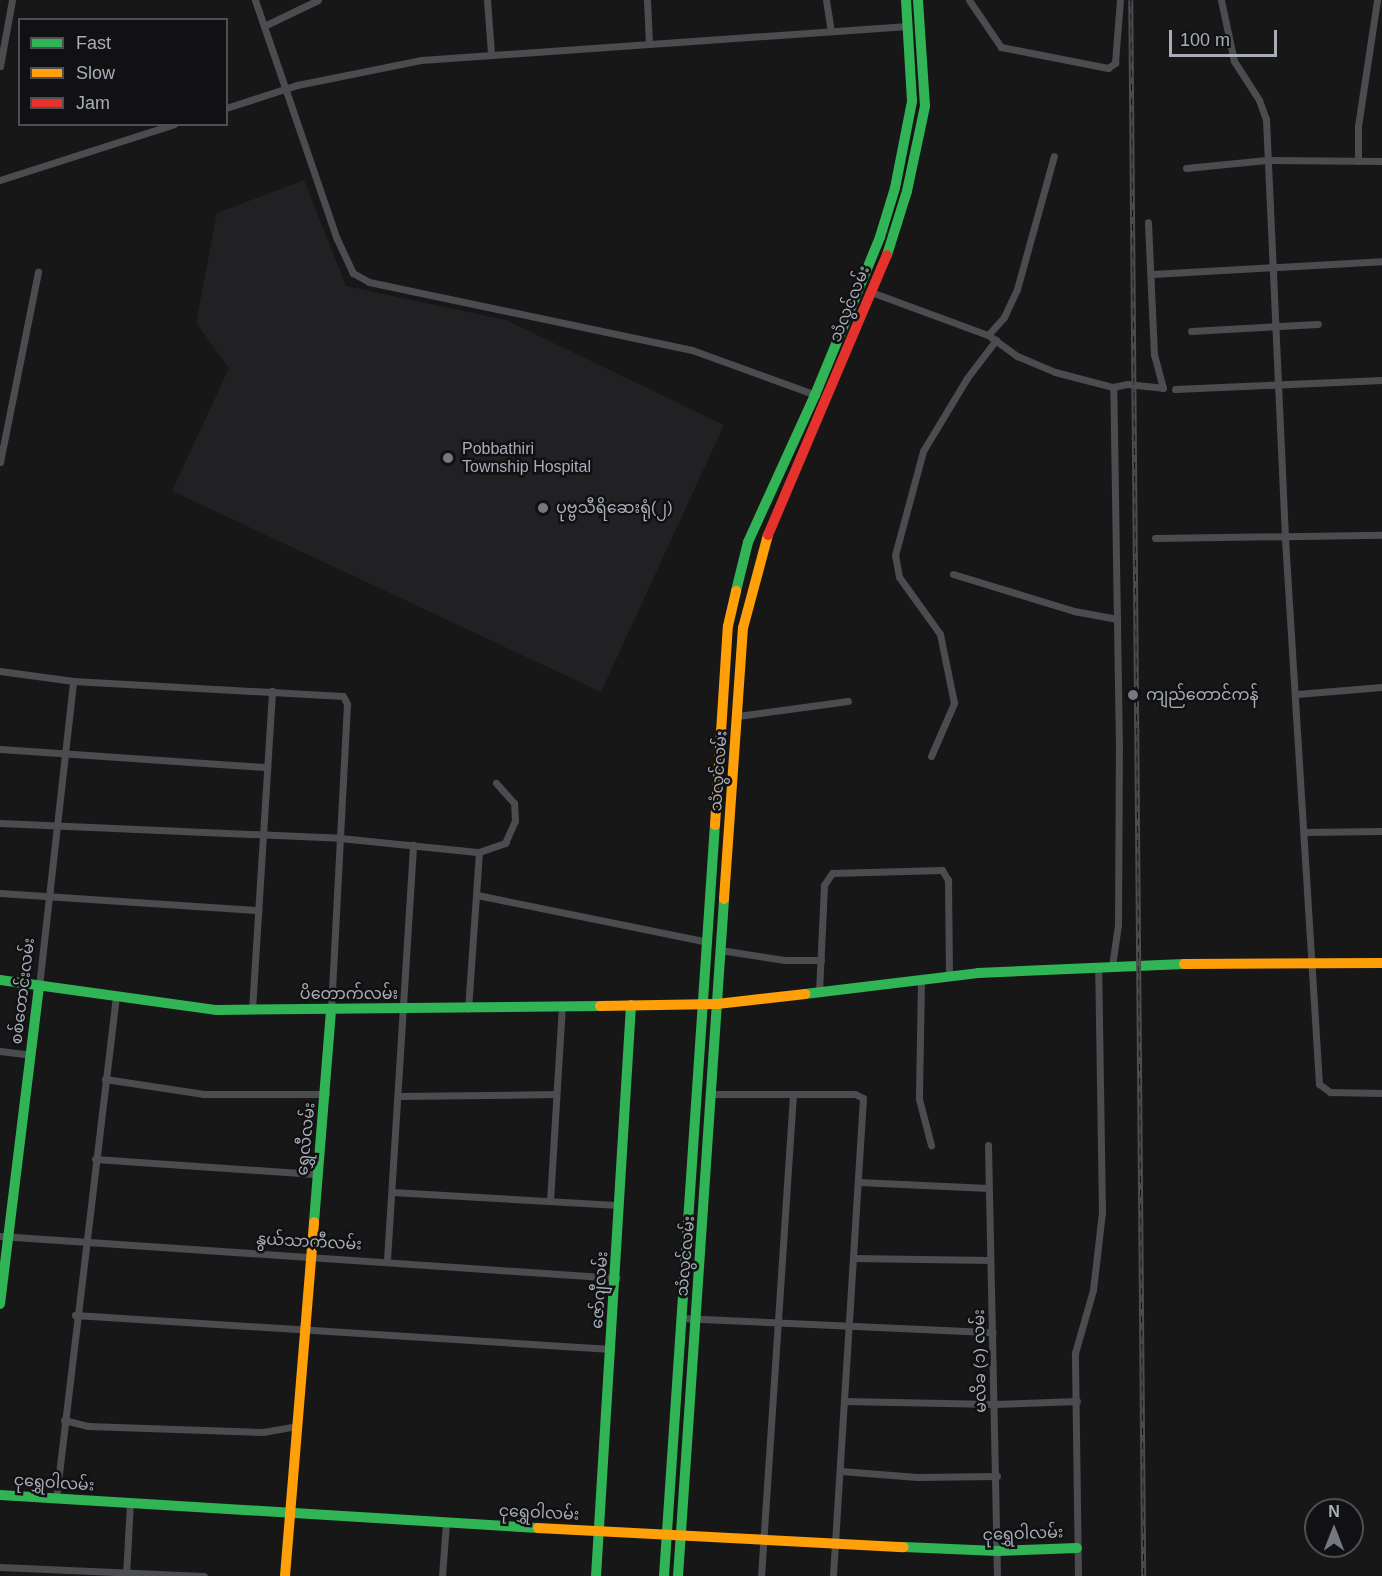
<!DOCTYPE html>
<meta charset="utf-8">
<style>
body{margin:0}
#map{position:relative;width:1382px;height:1576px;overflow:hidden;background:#171717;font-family:Helvetica,"Noto Sans Myanmar",sans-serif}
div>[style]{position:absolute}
.built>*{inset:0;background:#212123}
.street>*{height:7px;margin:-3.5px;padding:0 3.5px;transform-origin:3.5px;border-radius:3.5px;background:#4b4c50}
.fast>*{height:10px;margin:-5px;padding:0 5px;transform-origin:5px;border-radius:5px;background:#30b455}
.slow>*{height:10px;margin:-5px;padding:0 5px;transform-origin:5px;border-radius:5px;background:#ff9f0a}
.jam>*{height:10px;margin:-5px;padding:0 5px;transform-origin:5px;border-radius:5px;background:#e5322d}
.rail>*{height:4.5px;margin-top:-2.25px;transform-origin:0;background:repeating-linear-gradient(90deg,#111113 0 7px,#4b4c4f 0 14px);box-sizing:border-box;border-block:2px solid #4b4c4f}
.dots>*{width:16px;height:16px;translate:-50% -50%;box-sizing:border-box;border:3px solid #111113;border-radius:50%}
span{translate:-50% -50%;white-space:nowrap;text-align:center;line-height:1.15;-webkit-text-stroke:5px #111113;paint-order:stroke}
.street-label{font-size:16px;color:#a8adb8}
.poi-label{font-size:16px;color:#a8adb8}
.left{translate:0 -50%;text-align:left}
.legend{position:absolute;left:18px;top:18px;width:210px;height:108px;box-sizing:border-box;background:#111113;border:2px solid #4d4f55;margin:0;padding:8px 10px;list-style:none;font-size:18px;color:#a8adb8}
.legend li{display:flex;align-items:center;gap:12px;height:30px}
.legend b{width:30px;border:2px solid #4d4f55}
.north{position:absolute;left:1304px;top:1498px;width:60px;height:60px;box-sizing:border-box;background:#111113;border:2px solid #4d4f55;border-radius:50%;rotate:0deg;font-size:16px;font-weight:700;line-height:24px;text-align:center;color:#a8adb8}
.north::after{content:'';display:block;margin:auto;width:21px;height:27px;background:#757880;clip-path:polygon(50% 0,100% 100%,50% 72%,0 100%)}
.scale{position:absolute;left:1169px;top:30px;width:108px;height:27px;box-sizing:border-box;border:3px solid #a8adb8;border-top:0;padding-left:8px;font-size:18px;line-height:21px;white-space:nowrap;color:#a8adb8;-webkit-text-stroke:4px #111113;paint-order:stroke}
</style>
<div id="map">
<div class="built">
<div style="clip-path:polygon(304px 180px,346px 286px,506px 320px,724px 425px,601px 692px,172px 491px,229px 368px,196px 323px,217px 213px)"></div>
</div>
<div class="street">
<div style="left:255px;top:0;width:253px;rotate:71.1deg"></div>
<div style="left:337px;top:239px;width:38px;rotate:65deg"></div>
<div style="left:353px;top:273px;width:18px;rotate:29deg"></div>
<div style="left:369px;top:282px;width:330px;rotate:11.9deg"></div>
<div style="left:692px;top:350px;width:132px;rotate:19.9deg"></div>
<div style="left:487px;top:0;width:53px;rotate:85.7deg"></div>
<div style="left:647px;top:0;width:44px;rotate:87.4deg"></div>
<div style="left:826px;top:0;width:31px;rotate:81deg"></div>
<div style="left:969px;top:0;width:57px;rotate:55.8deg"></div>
<div style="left:1001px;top:47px;width:109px;rotate:11.1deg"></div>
<div style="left:1108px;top:68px;width:9px;rotate:-36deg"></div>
<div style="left:1115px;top:63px;width:63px;rotate:-85.5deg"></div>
<div style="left:1221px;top:0;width:62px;rotate:78deg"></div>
<div style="left:1234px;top:61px;width:46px;rotate:57.3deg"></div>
<div style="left:1259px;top:100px;width:20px;rotate:70deg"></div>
<div style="left:1266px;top:119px;width:420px;rotate:87.4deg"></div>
<div style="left:1285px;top:539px;width:546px;rotate:86.43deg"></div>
<div style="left:1319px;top:1084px;width:14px;rotate:36deg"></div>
<div style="left:1330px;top:1092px;width:52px;rotate:1.1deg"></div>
<div style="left:264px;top:26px;width:60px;rotate:-25.7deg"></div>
<div style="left:0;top:66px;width:67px;rotate:-79.7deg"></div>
<div style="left:226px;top:108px;width:75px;rotate:-17.9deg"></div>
<div style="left:297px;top:85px;width:126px;rotate:-11.4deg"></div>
<div style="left:421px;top:60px;width:488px;rotate:-4deg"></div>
<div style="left:1358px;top:161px;width:35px;rotate:-90deg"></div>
<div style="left:1358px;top:126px;width:127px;rotate:-81.4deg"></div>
<div style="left:1186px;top:168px;width:81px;rotate:-5.6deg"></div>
<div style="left:1267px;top:160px;width:115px;rotate:0.5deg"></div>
<div style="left:0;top:180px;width:183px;rotate:-17.8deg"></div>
<div style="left:1152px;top:274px;width:230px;rotate:-3.2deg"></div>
<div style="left:871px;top:292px;width:125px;rotate:20.2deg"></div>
<div style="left:988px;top:335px;width:36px;rotate:36deg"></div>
<div style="left:1017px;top:356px;width:41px;rotate:22.8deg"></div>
<div style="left:1055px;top:372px;width:60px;rotate:14.5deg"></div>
<div style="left:1113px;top:387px;width:14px;rotate:-12deg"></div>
<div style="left:1127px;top:384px;width:36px;rotate:6deg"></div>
<div style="left:1163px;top:388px;width:34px;rotate:-105deg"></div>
<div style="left:1154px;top:355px;width:133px;rotate:-92.6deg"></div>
<div style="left:1191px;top:331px;width:127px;rotate:-3.2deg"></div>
<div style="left:988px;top:335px;width:24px;rotate:-48deg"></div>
<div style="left:1004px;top:317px;width:31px;rotate:-65deg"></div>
<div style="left:1017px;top:289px;width:138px;rotate:-74.5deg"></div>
<div style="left:1175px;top:389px;width:207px;rotate:-2.5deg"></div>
<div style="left:0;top:462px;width:194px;rotate:-78.7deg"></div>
<div style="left:1155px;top:538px;width:227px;rotate:-0.8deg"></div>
<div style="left:953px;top:574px;width:127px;rotate:17deg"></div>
<div style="left:1074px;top:611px;width:44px;rotate:10.5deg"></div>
<div style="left:0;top:671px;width:74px;rotate:7.8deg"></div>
<div style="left:73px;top:681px;width:270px;rotate:3.2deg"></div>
<div style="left:343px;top:696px;width:9px;rotate:63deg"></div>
<div style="left:347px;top:704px;width:305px;rotate:93deg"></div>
<div style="left:1297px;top:694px;width:85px;rotate:-4.7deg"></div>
<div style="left:738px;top:716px;width:111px;rotate:-7.8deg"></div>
<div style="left:0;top:749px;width:268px;rotate:3.9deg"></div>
<div style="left:931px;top:756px;width:58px;rotate:-66.5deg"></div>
<div style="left:954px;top:703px;width:70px;rotate:-101.5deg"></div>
<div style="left:940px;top:634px;width:70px;rotate:-125.7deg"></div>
<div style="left:899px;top:577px;width:22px;rotate:-100deg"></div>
<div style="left:895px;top:555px;width:108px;rotate:-74.9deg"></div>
<div style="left:923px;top:451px;width:85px;rotate:-58.9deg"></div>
<div style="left:967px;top:378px;width:48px;rotate:-52.7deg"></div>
<div style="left:0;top:823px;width:340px;rotate:2.5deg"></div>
<div style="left:340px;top:838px;width:140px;rotate:5.8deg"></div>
<div style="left:479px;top:852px;width:157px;rotate:94deg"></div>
<div style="left:1305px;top:832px;width:77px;rotate:-0.7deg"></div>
<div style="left:479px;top:852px;width:28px;rotate:-19deg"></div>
<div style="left:505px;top:843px;width:24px;rotate:-66deg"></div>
<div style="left:515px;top:821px;width:18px;rotate:-93deg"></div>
<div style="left:514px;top:803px;width:27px;rotate:-132deg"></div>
<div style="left:0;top:893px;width:259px;rotate:3.8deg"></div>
<div style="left:477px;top:895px;width:232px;rotate:11.5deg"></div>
<div style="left:720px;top:950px;width:65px;rotate:8.9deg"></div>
<div style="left:784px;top:960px;width:37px"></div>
<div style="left:1112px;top:966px;width:41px;rotate:-81.7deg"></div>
<div style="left:1118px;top:925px;width:175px;rotate:-89.7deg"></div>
<div style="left:1119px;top:750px;width:363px;rotate:-90.9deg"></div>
<div style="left:921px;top:980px;width:119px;rotate:91deg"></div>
<div style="left:919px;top:1099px;width:48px;rotate:75.4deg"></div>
<div style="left:39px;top:986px;width:307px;rotate:-83.6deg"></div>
<div style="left:819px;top:992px;width:107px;rotate:-87.3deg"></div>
<div style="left:824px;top:885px;width:14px;rotate:-56deg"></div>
<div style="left:832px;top:873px;width:110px;rotate:-1.6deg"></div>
<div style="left:942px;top:870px;width:12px;rotate:59deg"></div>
<div style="left:948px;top:880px;width:97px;rotate:89.4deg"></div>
<div style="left:252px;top:1010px;width:320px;rotate:-86.4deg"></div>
<div style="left:0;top:1051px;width:31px;rotate:7deg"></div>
<div style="left:105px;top:1079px;width:100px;rotate:8.6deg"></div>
<div style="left:204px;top:1094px;width:122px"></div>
<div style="left:714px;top:1094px;width:141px"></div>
<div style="left:855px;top:1094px;width:9px;rotate:27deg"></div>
<div style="left:863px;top:1098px;width:479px;rotate:93.6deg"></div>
<div style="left:399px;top:1096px;width:157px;rotate:-0.7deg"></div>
<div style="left:988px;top:1145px;width:431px;rotate:88.8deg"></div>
<div style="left:95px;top:1159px;width:223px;rotate:3.9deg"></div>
<div style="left:859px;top:1182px;width:129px;rotate:2.7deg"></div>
<div style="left:392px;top:1192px;width:228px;rotate:3.3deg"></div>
<div style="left:550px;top:1201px;width:194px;rotate:-86.5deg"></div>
<div style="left:0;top:1236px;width:618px;rotate:3.89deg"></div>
<div style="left:853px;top:1258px;width:137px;rotate:0.8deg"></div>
<div style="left:387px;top:1260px;width:416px;rotate:-86.4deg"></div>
<div style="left:75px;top:1315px;width:537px;rotate:3.63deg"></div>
<div style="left:680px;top:1318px;width:313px;rotate:2.6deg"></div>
<div style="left:845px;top:1401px;width:149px;rotate:1.2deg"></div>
<div style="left:994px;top:1404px;width:83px;rotate:-2.1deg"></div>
<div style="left:64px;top:1420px;width:25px;rotate:14deg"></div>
<div style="left:88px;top:1426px;width:175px;rotate:2deg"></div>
<div style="left:263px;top:1432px;width:34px;rotate:-10deg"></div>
<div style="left:841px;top:1471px;width:76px;rotate:4.5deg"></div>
<div style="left:917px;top:1477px;width:80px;rotate:-0.7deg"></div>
<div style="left:56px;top:1499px;width:507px;rotate:-83.2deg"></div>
<div style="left:0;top:1567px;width:204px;rotate:2.5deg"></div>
<div style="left:126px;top:1576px;width:73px;rotate:-86.9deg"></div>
<div style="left:442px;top:1576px;width:53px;rotate:-85.7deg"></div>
<div style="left:761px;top:1576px;width:482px;rotate:-86.2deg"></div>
<div style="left:1078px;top:1576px;width:223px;rotate:-90.8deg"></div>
<div style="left:1075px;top:1353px;width:66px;rotate:-74.1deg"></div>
<div style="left:1093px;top:1290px;width:79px;rotate:-83.4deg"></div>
<div style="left:1102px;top:1212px;width:245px;rotate:-90.9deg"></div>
</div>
<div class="fast">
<div style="left:887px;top:255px;width:67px;rotate:-72.6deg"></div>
<div style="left:907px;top:191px;width:87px;rotate:-78deg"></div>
<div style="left:925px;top:106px;width:106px;rotate:-93.8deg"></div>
<div style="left:736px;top:591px;width:50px;rotate:-76.2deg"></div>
<div style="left:748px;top:542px;width:162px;rotate:-65.5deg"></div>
<div style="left:815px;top:395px;width:171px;rotate:-67.6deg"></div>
<div style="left:880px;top:237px;width:51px;rotate:-73deg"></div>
<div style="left:895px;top:188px;width:89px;rotate:-78.9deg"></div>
<div style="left:912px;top:101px;width:101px;rotate:-93.4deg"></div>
<div style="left:0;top:980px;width:219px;rotate:7.9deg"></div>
<div style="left:217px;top:1010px;width:383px;rotate:-0.6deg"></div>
<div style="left:805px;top:994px;width:174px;rotate:-6.9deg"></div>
<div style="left:978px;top:973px;width:206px;rotate:-2.5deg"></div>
<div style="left:314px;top:1222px;width:214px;rotate:-85.4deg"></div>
<div style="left:0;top:1304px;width:320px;rotate:-83deg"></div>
<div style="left:0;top:1495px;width:539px;rotate:3.51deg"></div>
<div style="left:904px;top:1547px;width:93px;rotate:2.5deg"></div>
<div style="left:997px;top:1551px;width:80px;rotate:-2.1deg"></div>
<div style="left:596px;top:1576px;width:572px;rotate:-86.49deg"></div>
<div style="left:664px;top:1576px;width:753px;rotate:-86.12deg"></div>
<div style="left:678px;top:1576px;width:679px;rotate:-86.11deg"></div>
</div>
<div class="slow">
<div style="left:715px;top:825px;width:199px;rotate:-86.3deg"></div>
<div style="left:728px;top:626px;width:36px;rotate:-77deg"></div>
<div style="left:724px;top:899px;width:272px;rotate:-86deg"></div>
<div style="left:743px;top:628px;width:96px;rotate:-75deg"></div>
<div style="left:1184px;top:964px;width:198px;rotate:-0.3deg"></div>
<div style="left:600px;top:1006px;width:117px;rotate:-1deg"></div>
<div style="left:717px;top:1004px;width:89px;rotate:-6.5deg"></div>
<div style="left:538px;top:1528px;width:366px;rotate:3deg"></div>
<div style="left:285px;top:1576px;width:355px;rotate:-85.3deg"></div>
</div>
<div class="jam">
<div style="left:768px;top:535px;width:304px;rotate:-67deg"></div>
</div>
<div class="rail">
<div style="left:1131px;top:0;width:1576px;rotate:89.53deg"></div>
</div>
<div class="dots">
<div style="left:448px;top:458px;background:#757880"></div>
<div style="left:543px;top:508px;background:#757880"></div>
<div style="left:1133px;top:695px;background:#757880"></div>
</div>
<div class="street-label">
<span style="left:850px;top:304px;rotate:-68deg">သံလွင်လမ်း</span>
<span style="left:719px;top:771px;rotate:-86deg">သံလွင်လမ်း</span>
<span style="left:23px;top:991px;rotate:-83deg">စစ်တောင်းလမ်း</span>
<span style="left:349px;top:994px">ပိတောက်လမ်း</span>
<span style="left:306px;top:1139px;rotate:-84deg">ရွှေလီလမ်း</span>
<span style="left:309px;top:1242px;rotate:3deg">နွယ်သာကီလမ်း</span>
<span style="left:686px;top:1256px;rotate:-85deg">သံလွင်လမ်း</span>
<span style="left:600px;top:1290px;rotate:-86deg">ဇော်ဂျီလမ်း</span>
<span style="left:980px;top:1361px;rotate:-91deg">မလိခ (၁) လမ်း</span>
<span style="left:54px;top:1483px;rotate:4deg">ငုရွှေဝါလမ်း</span>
<span style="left:539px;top:1513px;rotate:3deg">ငုရွှေဝါလမ်း</span>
<span style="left:1023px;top:1534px;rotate:-2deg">ငုရွှေဝါလမ်း</span>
</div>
<div class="poi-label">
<span class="left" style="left:462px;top:458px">Pobbathiri<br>Township Hospital</span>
<span class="left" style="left:556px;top:508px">ပုဗ္ဗသီရိဆေးရုံ(၂)</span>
<span class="left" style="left:1146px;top:695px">ကျည်တောင်ကန်</span>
</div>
<ul class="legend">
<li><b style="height:8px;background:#30b455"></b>Fast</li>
<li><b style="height:8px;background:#ff9f0a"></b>Slow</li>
<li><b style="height:8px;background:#e5322d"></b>Jam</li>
</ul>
<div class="north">N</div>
<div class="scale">100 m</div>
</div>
